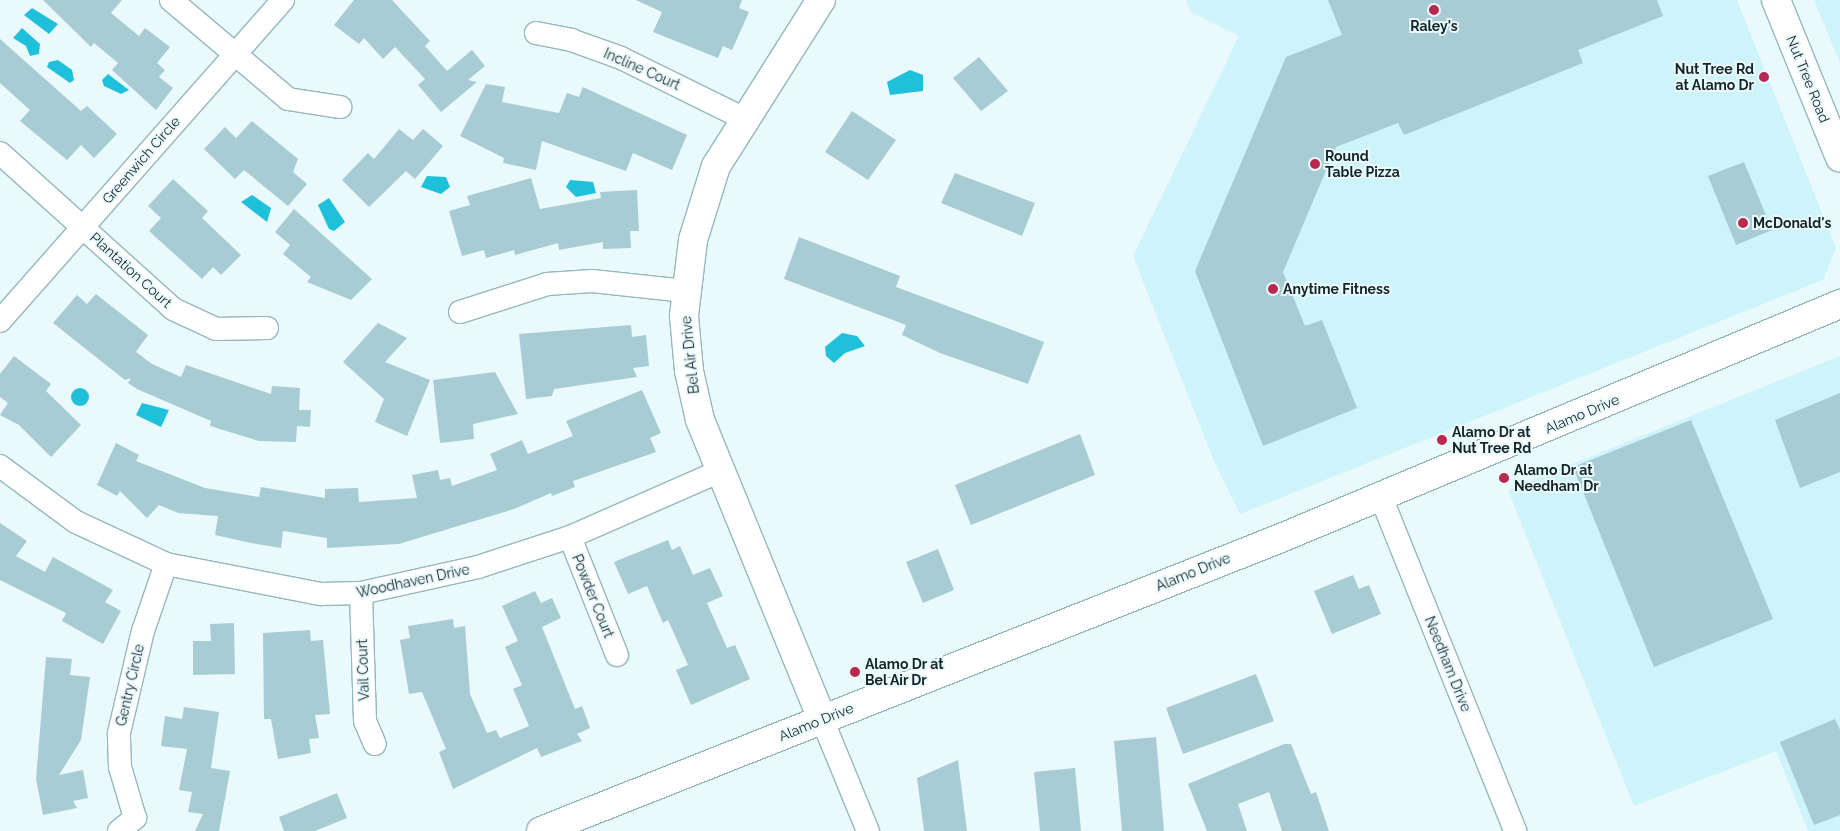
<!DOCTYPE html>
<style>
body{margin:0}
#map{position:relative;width:1840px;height:831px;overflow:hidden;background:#eaf9fc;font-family:Raleway,sans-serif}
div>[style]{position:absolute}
.built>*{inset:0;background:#cdf3fb}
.water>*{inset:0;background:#1fc0da}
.round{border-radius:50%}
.building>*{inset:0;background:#a7ccd4}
.roads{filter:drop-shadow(1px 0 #94b8c0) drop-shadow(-1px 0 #94b8c0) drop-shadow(0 1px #94b8c0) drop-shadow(0 -1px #94b8c0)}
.street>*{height:22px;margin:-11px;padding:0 11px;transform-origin:11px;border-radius:11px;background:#fff}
.secondary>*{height:28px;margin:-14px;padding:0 14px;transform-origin:14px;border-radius:14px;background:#fff}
.dots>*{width:14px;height:14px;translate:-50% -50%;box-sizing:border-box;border:2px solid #eaf9fc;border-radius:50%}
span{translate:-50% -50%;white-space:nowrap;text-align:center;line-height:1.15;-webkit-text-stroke:4px #eaf9fc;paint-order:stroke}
.poi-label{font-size:14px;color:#152427;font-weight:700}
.right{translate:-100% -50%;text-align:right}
.left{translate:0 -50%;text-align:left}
.street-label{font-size:14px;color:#152427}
</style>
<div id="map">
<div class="built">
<div style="clip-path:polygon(1186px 0,1737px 0,1836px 248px,1823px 280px,1240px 514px,1214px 461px,1133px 256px,1239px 36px,1191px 12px)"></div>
<div style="clip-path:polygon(1814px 0,1840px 0,1840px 63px)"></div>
<div style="clip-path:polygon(1840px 356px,1840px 831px,1808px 831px,1776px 751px,1634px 806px,1508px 490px)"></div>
</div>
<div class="water">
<div style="clip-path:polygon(32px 8px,58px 24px,49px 34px,24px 15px)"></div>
<div style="clip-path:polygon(22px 28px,40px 44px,39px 54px,30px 56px,26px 46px,13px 38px)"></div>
<div style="clip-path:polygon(58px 60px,72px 70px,74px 80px,70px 83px,47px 67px,49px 62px)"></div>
<div style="clip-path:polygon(910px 70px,923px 75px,923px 91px,890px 95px,887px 82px)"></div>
<div style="clip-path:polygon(108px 74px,117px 81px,129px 90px,121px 94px,104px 86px,102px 80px)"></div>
<div style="clip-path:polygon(427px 176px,446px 177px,450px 187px,441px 194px,421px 187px)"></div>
<div style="clip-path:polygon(570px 180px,593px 182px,596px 193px,576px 197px,566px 187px)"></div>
<div style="clip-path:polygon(252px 195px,271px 208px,267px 222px,241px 202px)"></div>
<div style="clip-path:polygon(329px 198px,345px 222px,334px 231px,329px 229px,318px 205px)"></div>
<div style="clip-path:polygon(842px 333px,857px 336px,865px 346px,845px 353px,834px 363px,826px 356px,825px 347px)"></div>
<div class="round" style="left:71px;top:388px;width:18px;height:18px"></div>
<div style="clip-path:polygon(142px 403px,169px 410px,161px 427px,136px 415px)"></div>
</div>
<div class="building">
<div style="clip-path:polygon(43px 0,122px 0,111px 13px,139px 36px,145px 28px,170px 47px,157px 63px,165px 70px,159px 77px,173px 88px,156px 110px,112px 70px,118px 63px,94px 43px,91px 47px)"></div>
<div style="clip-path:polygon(354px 0,392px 0,430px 41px,425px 46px,447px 71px,472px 50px,485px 66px,468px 80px,477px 82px,441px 112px,418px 85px,425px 79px,395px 47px,383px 59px,364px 38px,359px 44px,334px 25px)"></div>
<div style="clip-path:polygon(636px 0,742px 0,739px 8px,749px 12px,732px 50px,723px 46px,718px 58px,653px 32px,662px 12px)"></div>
<div style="clip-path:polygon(1328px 0,1657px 0,1663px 16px,1578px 50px,1583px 63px,1404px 135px,1398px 123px,1336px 147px,1283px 272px,1305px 326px,1322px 320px,1357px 408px,1263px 446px,1195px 271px,1286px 57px,1342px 35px)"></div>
<div style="clip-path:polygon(0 39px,81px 111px,87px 106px,117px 134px,94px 158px,81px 145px,67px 160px,20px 121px,30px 110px,0 83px)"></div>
<div style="clip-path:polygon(979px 57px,1008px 91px,981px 111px,953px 78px)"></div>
<div style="clip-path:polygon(486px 84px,505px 87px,502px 102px,559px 113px,567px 93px,579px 97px,583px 87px,687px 135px,672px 170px,633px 153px,626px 171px,542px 141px,536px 170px,503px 163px,504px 158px,460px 136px)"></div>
<div style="clip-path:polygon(852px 111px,896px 140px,868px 180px,825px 152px)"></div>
<div style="clip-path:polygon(252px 121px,298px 159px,293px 172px,307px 184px,288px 206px,244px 170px,235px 179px,204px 149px,225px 127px,236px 138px)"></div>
<div style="clip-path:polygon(399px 129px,413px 140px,423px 129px,443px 146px,415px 179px,406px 171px,369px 207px,342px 180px,368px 153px,374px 159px)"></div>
<div style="clip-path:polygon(1744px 162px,1772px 230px,1736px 245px,1708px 176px)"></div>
<div style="clip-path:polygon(955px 173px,1035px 203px,1022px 236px,941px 203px)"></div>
<div style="clip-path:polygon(531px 178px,540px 209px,601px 198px,600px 192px,637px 190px,639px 231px,630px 231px,631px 248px,603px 249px,603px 242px,559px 250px,558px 243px,515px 255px,514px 250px,486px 258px,484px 250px,462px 256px,449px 211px,470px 205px,467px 196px)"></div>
<div style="clip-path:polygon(173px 179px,208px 211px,202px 218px,241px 255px,221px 275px,213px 267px,202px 279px,149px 231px,161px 218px,148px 206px)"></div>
<div style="clip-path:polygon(294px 209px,372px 279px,351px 300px,307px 282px,311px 277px,283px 254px,290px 245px,275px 232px)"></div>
<div style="clip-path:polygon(799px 237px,900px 276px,896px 287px,1044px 342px,1028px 384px,940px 353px,902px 335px,906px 325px,784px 279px)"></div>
<div style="clip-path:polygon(96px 294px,148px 335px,136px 352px,152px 364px,181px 377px,186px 365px,271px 394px,272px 386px,300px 388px,299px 410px,311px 410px,310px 427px,297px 426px,296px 442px,259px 441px,210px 426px,211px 421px,137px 389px,128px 383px,131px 378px,125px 380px,53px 323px,77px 295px,87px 304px)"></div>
<div style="clip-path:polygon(378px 323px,407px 338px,385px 362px,430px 380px,407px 436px,375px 422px,384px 399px,343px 362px)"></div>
<div style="clip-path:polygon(631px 325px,632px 337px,646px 335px,649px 366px,633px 368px,637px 377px,554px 389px,552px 396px,526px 399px,519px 334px)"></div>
<div style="clip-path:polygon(14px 356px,51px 384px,46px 391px,81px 425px,51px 457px,19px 425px,0 415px,8px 403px,0 397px,0 374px)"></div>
<div style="clip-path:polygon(495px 372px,518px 414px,473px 424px,474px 439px,440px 443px,433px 380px)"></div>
<div style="clip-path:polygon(642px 390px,661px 433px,650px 438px,656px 452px,573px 481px,575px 487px,552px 496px,551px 493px,514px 509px,399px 544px,327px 548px,327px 538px,283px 531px,281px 548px,251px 543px,215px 535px,218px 516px,178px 513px,159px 505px,147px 518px,120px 491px,117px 496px,97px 485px,116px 443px,139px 455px,136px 461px,205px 488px,259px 497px,261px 487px,325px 498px,325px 489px,358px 488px,359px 502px,417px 498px,412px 475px,438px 470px,440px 480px,450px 478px,452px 486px,497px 470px,490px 454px,522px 440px,528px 454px,573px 436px,566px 421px)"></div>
<div style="clip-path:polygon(1840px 393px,1840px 472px,1800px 488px,1775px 420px)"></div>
<div style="clip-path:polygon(1691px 420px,1773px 619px,1654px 667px,1573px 467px)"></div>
<div style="clip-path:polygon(1080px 434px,1095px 475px,971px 525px,955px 485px)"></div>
<div style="clip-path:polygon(0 523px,27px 541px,16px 556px,45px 572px,53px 557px,113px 590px,105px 602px,121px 611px,103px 644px,62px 621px,66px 613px,0 580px)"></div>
<div style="clip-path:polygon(668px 540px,672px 550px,680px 546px,693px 575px,710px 568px,723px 596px,707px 603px,727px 648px,735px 645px,750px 679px,691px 705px,676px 670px,688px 665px,668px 620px,663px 623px,647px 586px,628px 594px,614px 562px)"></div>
<div style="clip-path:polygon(938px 549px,954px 590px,923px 603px,906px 562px)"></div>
<div style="clip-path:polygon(1353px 575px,1359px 589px,1369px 585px,1381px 614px,1332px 634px,1314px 591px)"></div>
<div style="clip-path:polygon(535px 591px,541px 603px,552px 598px,561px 618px,542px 627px,575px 709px,582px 706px,590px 728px,577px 734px,582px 741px,541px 757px,537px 748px,453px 789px,439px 752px,446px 749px,422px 692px,409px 694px,400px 640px,410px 638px,408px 626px,453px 619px,454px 628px,465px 626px,470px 694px,487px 733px,496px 730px,500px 738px,529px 726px,513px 689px,522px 685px,505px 647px,518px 641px,502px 606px)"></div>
<div style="clip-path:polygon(234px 623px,235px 674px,193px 675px,193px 641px,211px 641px,210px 624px)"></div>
<div style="clip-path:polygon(310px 630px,311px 641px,323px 640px,330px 714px,315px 715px,319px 738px,309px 739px,311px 753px,278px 759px,271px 719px,264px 719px,263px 633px)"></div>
<div style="clip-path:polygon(46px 657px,72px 659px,70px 675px,90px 677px,81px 740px,59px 775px,83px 770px,88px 798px,73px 801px,77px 808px,43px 815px,36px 779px)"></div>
<div style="clip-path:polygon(1256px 674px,1274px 721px,1183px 754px,1166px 708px)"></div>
<div style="clip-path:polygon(184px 707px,219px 712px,211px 768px,230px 771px,219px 831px,195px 831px,203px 814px,188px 812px,192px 792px,179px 790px,187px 749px,161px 746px,165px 716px,182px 719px)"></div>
<div style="clip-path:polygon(1835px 719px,1840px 730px,1840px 815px,1814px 825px,1780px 742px)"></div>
<div style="clip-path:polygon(1156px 737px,1164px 831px,1122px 831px,1114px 741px)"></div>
<div style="clip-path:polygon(1284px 744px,1291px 744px,1311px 794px,1316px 792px,1329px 831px,1282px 831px,1269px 792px,1238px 804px,1247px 831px,1207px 831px,1188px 784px)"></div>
<div style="clip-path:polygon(958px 760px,967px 831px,924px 831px,917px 778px)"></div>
<div style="clip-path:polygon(1075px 768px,1081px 831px,1040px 831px,1034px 772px)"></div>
<div style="clip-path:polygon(337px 793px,347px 818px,315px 831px,284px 831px,279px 817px)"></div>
</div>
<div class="roads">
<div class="street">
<div style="left:171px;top:0;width:153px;rotate:40.2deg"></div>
<div style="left:288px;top:99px;width:53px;rotate:8.7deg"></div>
<div style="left:536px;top:33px;width:36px;rotate:11deg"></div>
<div style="left:571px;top:40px;width:53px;rotate:19.8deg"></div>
<div style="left:621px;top:58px;width:136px;rotate:26.2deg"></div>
<div style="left:0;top:153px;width:233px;rotate:42deg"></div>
<div style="left:173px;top:309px;width:47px;rotate:24.9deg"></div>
<div style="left:216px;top:329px;width:51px;rotate:-1.1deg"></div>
<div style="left:460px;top:312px;width:91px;rotate:-17.8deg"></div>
<div style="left:547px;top:284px;width:45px;rotate:-3.8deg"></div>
<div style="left:592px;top:281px;width:94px;rotate:6.1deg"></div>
<div style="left:0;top:321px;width:428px;rotate:-48.6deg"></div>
<div style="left:0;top:466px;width:94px;rotate:36.4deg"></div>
<div style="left:76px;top:522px;width:99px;rotate:25deg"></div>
<div style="left:166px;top:564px;width:158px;rotate:11deg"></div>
<div style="left:321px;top:594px;width:40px;rotate:-1.4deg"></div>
<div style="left:361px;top:593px;width:120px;rotate:-12.5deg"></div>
<div style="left:478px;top:567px;width:97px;rotate:-18.1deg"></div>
<div style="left:570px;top:537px;width:162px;rotate:-23.7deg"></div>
<div style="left:1381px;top:497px;width:360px;rotate:68.1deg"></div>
<div style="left:570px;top:537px;width:127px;rotate:68.3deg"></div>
<div style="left:361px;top:593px;width:128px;rotate:88.2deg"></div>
<div style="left:365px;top:721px;width:25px;rotate:67deg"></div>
<div style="left:822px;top:719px;width:121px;rotate:67.7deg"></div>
<div style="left:119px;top:831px;width:21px;rotate:-39deg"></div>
<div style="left:135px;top:818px;width:53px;rotate:-106.4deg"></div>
<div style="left:120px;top:767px;width:34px;rotate:-92deg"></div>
<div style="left:119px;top:733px;width:105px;rotate:-76.8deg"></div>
<div style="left:143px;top:631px;width:71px;rotate:-71.1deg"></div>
</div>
<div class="secondary">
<div style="left:821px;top:0;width:196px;rotate:122.3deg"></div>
<div style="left:716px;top:166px;width:77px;rotate:107.3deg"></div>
<div style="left:693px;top:240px;width:77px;rotate:96.8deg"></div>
<div style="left:684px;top:316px;width:55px;rotate:84.8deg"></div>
<div style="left:689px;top:371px;width:50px;rotate:77.3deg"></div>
<div style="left:700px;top:420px;width:323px;rotate:67.8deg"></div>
<div style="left:1776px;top:0;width:170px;rotate:67.9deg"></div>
<div style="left:541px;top:831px;width:796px;rotate:-21.6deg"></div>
<div style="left:1281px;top:538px;width:606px;rotate:-22.71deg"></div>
</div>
</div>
<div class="dots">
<div style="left:1434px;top:10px;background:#b9294f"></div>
<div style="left:1764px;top:77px;background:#b9294f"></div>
<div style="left:1315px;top:164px;background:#b9294f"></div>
<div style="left:1743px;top:223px;background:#b9294f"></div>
<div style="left:1273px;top:289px;background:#b9294f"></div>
<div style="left:1442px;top:440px;background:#b9294f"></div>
<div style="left:1504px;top:478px;background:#b9294f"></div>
<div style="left:855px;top:672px;background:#b9294f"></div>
</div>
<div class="poi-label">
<span style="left:1434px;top:26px">Raley's</span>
<span class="right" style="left:1754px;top:77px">Nut Tree Rd<br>at Alamo Dr</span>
<span class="left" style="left:1325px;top:164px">Round<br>Table Pizza</span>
<span class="left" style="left:1753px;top:223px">McDonald's</span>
<span class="left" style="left:1283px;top:289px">Anytime Fitness</span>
<span class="left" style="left:1452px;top:440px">Alamo Dr at<br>Nut Tree Rd</span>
<span class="left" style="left:1514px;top:478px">Alamo Dr at<br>Needham Dr</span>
<span class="left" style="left:865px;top:672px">Alamo Dr at<br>Bel Air Dr</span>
</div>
<div class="street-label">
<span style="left:642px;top:69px;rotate:24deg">Incline Court</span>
<span style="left:1808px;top:79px;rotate:68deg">Nut Tree Road</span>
<span style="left:141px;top:160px;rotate:-49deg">Greenwich Circle</span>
<span style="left:131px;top:270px;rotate:42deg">Plantation Court</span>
<span style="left:690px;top:355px;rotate:-96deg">Bel Air Drive</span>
<span style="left:1582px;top:414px;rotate:-23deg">Alamo Drive</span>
<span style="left:1193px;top:572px;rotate:-22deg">Alamo Drive</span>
<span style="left:413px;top:581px;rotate:-12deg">Woodhaven Drive</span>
<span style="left:593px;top:596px;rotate:68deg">Powder Court</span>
<span style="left:1448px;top:664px;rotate:68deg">Needham Drive</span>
<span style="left:363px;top:670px;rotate:-92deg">Vail Court</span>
<span style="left:130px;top:685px;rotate:-77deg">Gentry Circle</span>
<span style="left:816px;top:722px;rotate:-22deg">Alamo Drive</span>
</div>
</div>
